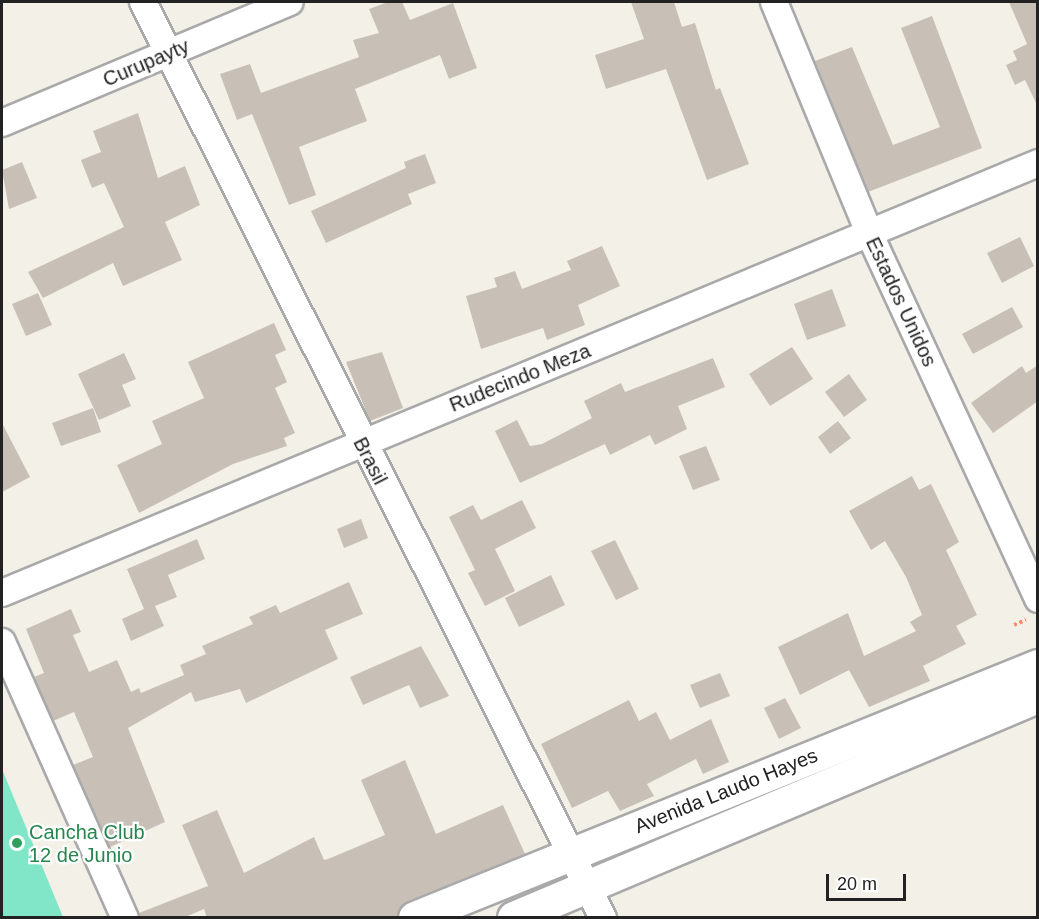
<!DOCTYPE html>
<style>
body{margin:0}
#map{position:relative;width:1039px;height:919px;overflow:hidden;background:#f3f0e8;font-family:Helvetica,sans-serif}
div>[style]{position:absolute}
.pitch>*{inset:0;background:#81e6c8}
.building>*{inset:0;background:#c8c0b7}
.path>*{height:4px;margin-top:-2px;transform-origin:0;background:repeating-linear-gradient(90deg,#ff896d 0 3px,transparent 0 6px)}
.roads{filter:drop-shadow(2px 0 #a9a9a9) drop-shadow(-2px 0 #a9a9a9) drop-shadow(0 2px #a9a9a9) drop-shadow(0 -2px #a9a9a9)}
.minor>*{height:26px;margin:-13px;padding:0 13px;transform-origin:13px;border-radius:13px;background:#fff}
.tertiary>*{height:32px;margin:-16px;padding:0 16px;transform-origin:16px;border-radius:16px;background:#fff}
.dots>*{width:16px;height:16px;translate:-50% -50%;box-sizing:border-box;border:3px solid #fff;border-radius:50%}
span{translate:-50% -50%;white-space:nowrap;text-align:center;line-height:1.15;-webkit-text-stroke:4.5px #fff;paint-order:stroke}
.street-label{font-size:20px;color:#222}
.leisure-label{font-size:20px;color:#27864d}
.left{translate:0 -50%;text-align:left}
.frame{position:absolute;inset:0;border:3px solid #222;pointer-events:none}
.scale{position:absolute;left:826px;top:874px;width:80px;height:27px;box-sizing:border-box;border:3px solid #222;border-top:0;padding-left:8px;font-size:18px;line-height:21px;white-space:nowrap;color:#222;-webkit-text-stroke:4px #fff;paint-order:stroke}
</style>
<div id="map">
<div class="pitch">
<div style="clip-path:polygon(2px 769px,63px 917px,2px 917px)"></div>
</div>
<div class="building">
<div style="clip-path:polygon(388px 2px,402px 2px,410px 20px,453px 3px,477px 68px,449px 79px,440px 55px,355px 89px,367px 121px,299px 147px,316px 195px,289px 205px,252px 114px,237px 120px,220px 74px,250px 64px,261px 93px,359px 57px,353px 40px,379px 33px,369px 9px)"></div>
<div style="clip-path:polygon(631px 2px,674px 2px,682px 27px,695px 23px,716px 90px,720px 88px,749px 164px,707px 180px,666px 69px,606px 89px,595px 55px,644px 39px)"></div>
<div style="clip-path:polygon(1009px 2px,1038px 2px,1038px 107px,1025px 80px,1015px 85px,1006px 65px,1017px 60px,1013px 51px,1027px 44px)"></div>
<div style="clip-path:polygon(932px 16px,982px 148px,868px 192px,815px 61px,852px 47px,893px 145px,940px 127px,901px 28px)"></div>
<div style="clip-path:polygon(138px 113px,158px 178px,185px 166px,200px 205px,165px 222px,182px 260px,123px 286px,113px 263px,43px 298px,28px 272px,124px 227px,104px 183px,92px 188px,81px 160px,101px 152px,93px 131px)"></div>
<div style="clip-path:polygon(425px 154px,436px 183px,408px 194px,412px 204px,326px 243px,311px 211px,406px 168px,404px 162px)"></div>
<div style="clip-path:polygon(22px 162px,37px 198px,9px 209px,2px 170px)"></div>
<div style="clip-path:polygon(1020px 237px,1034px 266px,1002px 283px,987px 253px)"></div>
<div style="clip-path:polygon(602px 246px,620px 286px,578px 305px,585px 325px,547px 340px,543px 328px,481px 349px,466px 296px,497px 287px,494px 278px,515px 271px,522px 289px,571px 270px,567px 261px)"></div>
<div style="clip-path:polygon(832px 289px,846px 326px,807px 340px,794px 304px)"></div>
<div style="clip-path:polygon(38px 293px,52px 325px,26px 336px,12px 304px)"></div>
<div style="clip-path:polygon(1012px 307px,1023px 327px,973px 354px,962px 334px)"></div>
<div style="clip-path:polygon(274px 323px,286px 350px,275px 355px,287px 382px,275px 388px,295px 433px,284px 438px,287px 446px,233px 464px,139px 513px,117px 465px,162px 444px,152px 421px,204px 398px,188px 362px)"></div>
<div style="clip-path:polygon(792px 347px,813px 379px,770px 406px,749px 374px)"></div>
<div style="clip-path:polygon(382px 352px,403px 408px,370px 421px,346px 362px)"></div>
<div style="clip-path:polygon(124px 353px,136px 379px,122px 385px,131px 406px,99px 420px,78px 374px)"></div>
<div style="clip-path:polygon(713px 358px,725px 387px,678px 406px,687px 429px,655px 445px,650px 435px,610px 455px,605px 444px,520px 483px,495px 431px,517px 420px,530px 446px,542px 444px,592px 418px,584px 401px,621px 383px,625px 392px)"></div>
<div style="clip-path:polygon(1038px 365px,1038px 401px,993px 433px,971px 403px,1022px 366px,1026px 373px)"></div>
<div style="clip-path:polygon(849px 374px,867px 400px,844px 417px,825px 392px)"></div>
<div style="clip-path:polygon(93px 408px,101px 432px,61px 446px,52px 423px)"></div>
<div style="clip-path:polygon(838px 421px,851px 438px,830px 454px,818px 437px)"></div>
<div style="clip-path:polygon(2px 423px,30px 477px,2px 492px)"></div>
<div style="clip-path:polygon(706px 446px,720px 480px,693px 490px,679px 456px)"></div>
<div style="clip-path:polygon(912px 476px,919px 490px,931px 484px,959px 542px,946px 550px,977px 615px,956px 626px,966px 644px,923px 666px,930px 681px,869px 707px,849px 670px,800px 695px,778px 647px,848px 613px,864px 656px,916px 631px,910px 622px,922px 615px,906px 577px,885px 541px,871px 550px,849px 511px)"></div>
<div style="clip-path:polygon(522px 500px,536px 528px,495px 549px,515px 591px,485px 606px,468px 573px,475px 570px,449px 517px,473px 505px,481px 520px)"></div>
<div style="clip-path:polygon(361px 519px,368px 538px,344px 548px,337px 529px)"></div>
<div style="clip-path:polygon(197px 539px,205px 559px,168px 575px,177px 597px,155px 606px,164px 626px,131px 641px,122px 619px,144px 609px,127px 569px)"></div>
<div style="clip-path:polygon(615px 540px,639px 589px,616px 600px,591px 551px)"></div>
<div style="clip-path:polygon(551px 575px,565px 605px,519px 627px,505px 598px)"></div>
<div style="clip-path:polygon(349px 582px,363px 614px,325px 630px,338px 659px,246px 703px,240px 689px,195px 702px,191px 692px,128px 728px,165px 822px,110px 847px,73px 765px,93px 757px,74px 712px,53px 721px,34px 677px,44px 673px,26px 629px,71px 609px,81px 632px,73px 635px,89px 672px,117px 660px,131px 692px,139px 688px,141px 693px,184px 675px,180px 665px,206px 654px,202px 646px,253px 624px,249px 617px,276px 605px,280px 613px)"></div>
<div style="clip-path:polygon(421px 646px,449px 696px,420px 708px,409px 685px,363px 705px,350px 677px)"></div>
<div style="clip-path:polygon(720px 673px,730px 696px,700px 708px,690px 685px)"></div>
<div style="clip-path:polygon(785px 698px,801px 728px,779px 739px,764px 708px)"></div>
<div style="clip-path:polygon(629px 700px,639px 721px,656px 712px,670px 740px,711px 719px,729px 762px,703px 774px,696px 759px,647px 784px,654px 796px,620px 811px,608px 791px,572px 808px,541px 744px)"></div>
<div style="clip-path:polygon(405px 760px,436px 834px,503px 805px,525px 854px,408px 901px,397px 918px,207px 918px,204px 909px,183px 918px,140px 918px,139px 913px,208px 886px,182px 825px,217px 810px,244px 873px,314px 837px,324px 860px,328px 859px,385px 835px,361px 780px)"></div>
</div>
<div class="path">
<div style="left:1014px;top:625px;width:13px;rotate:-23deg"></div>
</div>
<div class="roads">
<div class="minor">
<div style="left:143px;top:2px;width:1025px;rotate:63.33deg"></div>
<div style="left:774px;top:2px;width:252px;rotate:67.6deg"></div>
<div style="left:870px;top:235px;width:401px;rotate:65.2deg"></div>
<div style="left:2px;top:123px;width:312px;rotate:-22.8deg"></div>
<div style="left:2px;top:593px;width:1122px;rotate:-22.54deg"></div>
<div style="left:2px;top:642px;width:302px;rotate:66deg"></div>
</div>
<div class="tertiary">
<div style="left:415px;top:918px;width:672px;rotate:-22.02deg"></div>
<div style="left:514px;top:918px;width:569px;rotate:-22.87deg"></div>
</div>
</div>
<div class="dots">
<div style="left:17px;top:843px;background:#2e9e5b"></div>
</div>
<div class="street-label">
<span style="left:146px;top:63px;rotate:-23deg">Curupayty</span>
<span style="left:901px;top:302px;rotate:65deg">Estados Unidos</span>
<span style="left:520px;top:378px;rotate:-22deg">Rudecindo Meza</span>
<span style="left:370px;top:461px;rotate:63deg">Brasil</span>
<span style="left:726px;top:791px;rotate:-22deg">Avenida Laudo Hayes</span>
</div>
<div class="leisure-label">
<span class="left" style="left:29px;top:844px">Cancha Club<br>12 de Junio</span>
</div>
<div class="frame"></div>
<div class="scale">20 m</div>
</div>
